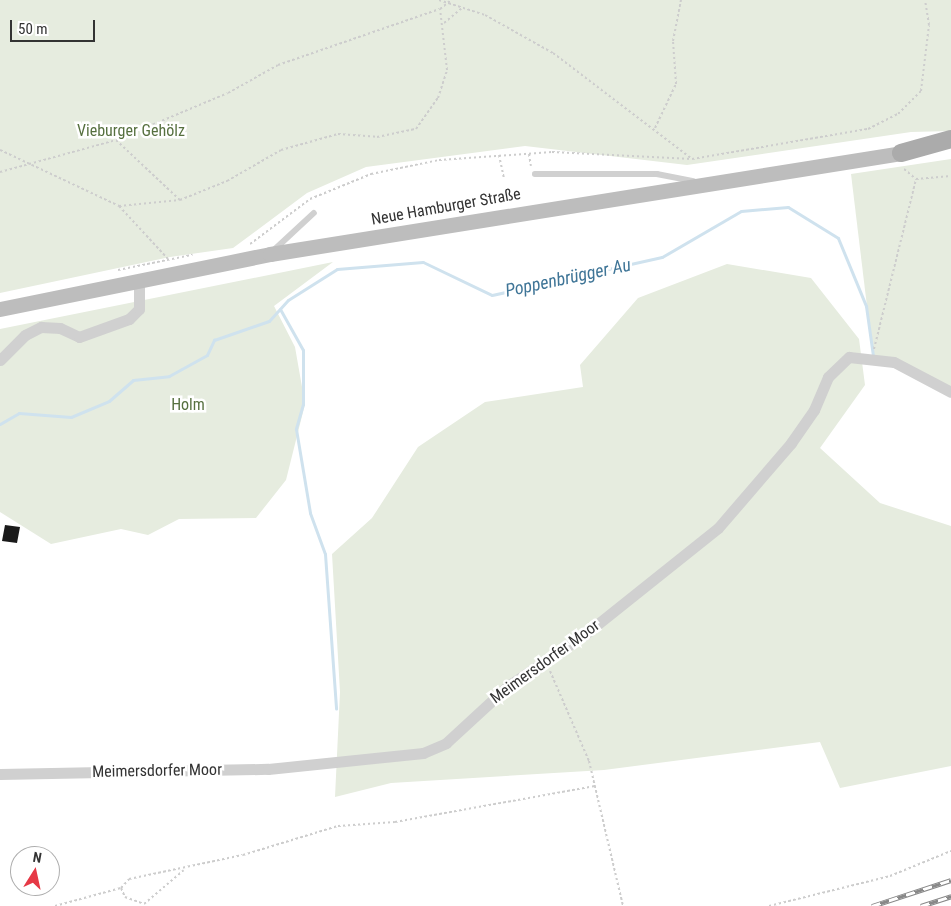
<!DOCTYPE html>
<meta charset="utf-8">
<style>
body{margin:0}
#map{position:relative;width:951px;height:906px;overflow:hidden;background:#fff;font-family:"Roboto Condensed",sans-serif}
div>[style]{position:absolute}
.green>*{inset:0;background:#e6ecdf}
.stream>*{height:3px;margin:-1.5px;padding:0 1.5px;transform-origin:1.5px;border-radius:1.5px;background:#cfe2ee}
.building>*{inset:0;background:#1a1a1a}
.path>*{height:2px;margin-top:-1px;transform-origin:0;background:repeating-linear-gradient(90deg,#cdcdcd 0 2.5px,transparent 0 5px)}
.lane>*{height:5.5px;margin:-2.75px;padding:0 2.75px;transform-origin:2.75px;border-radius:2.75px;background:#d0d0d0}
.street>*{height:11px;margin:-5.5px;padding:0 5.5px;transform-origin:5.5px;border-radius:5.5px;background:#d0d0d0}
.secondary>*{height:15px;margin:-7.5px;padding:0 7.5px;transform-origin:7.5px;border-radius:7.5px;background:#bdbdbd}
.primary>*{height:18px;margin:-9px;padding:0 9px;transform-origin:9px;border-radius:9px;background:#ababab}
.rail>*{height:5px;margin-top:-2.5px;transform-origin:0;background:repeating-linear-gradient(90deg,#fff 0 9px,#888 0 18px);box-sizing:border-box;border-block:1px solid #888}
span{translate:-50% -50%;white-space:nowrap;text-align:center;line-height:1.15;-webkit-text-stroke:5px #fff;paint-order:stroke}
.park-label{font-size:16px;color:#56703f}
.street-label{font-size:16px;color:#333}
.water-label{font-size:18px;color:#3f7597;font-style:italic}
.north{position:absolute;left:10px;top:846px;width:50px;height:50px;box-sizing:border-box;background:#fff;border:1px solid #adadad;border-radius:50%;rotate:10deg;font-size:14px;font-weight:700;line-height:20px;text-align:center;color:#333}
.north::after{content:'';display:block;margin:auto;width:18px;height:22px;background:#e63946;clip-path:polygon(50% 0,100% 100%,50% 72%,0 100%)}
.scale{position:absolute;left:10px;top:20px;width:85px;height:22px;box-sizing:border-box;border:2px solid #333;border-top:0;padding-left:6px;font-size:15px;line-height:18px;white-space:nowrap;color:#333;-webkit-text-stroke:4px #fff;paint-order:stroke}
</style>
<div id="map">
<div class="green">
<div style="clip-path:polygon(0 0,951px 0,951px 131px,911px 132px,687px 165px,525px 146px,366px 167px,307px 193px,233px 248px,170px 257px,0 293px)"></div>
<div style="clip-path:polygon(951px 159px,951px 392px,873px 356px,851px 174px)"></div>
<div style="clip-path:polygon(333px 262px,274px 306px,295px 347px,305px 404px,286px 480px,256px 518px,179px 519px,148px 535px,121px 529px,51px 544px,0 512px,0 329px)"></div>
<div style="clip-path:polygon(727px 264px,811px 278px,859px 339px,865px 385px,820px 448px,880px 503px,951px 526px,951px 766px,840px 788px,820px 742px,604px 770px,391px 783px,335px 797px,340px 692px,332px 554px,372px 518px,418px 447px,485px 402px,583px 387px,580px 365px,638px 298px)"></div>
</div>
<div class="stream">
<div style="left:280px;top:309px;width:47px;rotate:60.7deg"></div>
<div style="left:303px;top:350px;width:54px;rotate:90deg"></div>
<div style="left:303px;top:404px;width:26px;rotate:106deg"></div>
<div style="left:296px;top:429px;width:85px;rotate:80.5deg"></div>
<div style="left:310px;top:513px;width:44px;rotate:69.9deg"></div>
<div style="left:325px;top:554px;width:155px;rotate:85.9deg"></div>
<div style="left:0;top:424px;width:22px;rotate:-30deg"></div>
<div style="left:19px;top:413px;width:52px;rotate:4.4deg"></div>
<div style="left:71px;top:417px;width:41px;rotate:-22.8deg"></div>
<div style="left:109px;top:401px;width:32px;rotate:-41deg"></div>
<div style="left:133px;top:380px;width:36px;rotate:-6deg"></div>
<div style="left:169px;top:376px;width:43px;rotate:-28.9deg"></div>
<div style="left:207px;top:355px;width:17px;rotate:-65deg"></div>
<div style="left:214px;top:340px;width:58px;rotate:-19.1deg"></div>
<div style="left:269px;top:321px;width:28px;rotate:-48deg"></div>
<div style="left:288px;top:300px;width:58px;rotate:-32.3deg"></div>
<div style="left:337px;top:269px;width:86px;rotate:-4.7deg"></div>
<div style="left:423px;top:262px;width:76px;rotate:25.6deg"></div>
<div style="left:492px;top:295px;width:174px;rotate:-12.6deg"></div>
<div style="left:662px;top:257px;width:91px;rotate:-30.2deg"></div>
<div style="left:741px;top:211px;width:47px;rotate:-4.9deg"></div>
<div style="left:788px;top:207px;width:59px;rotate:31.8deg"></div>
<div style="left:838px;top:238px;width:74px;rotate:67.6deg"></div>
<div style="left:866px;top:306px;width:50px;rotate:82deg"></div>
</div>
<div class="building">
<div style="clip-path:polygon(5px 525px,20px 527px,17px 543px,2px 541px)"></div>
</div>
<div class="path">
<div style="left:439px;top:0;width:48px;rotate:18.1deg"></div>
<div style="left:485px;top:15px;width:78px;rotate:29.2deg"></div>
<div style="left:553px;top:53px;width:173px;rotate:37.3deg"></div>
<div style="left:444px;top:23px;width:25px;rotate:-40deg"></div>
<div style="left:655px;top:128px;width:49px;rotate:-64.5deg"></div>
<div style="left:676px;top:84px;width:43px;rotate:-94deg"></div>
<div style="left:673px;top:41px;width:42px;rotate:-79deg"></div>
<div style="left:116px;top:140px;width:88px;rotate:43.2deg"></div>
<div style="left:180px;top:200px;width:51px;rotate:-22deg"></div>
<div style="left:227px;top:181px;width:62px;rotate:-29.9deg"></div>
<div style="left:281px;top:150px;width:59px;rotate:-15.7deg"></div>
<div style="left:338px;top:134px;width:39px;rotate:4deg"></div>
<div style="left:377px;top:137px;width:40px;rotate:-12deg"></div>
<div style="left:416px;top:129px;width:38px;rotate:-55deg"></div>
<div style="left:438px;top:98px;width:29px;rotate:-72deg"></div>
<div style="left:447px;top:70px;width:61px;rotate:-96.5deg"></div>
<div style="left:0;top:150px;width:132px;rotate:25.2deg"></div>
<div style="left:119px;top:206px;width:72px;rotate:47.2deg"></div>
<div style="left:529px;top:154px;width:12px;rotate:81deg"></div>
<div style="left:499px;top:155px;width:24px;rotate:78deg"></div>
<div style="left:904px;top:169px;width:16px;rotate:40deg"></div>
<div style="left:916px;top:179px;width:35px;rotate:-5deg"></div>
<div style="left:0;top:172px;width:120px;rotate:-15.4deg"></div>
<div style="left:116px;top:140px;width:121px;rotate:-22.8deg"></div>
<div style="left:228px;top:93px;width:57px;rotate:-29.2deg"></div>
<div style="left:278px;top:65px;width:171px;rotate:-19.1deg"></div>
<div style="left:440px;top:9px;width:14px;rotate:-39deg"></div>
<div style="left:119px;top:206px;width:61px;rotate:-5.6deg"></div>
<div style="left:250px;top:244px;width:75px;rotate:-36.9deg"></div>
<div style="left:310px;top:199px;width:66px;rotate:-22.3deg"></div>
<div style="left:371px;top:174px;width:69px;rotate:-11.6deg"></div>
<div style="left:439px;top:160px;width:113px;rotate:-4deg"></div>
<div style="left:552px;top:152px;width:140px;rotate:2.9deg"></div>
<div style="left:692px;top:159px;width:179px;rotate:-9.7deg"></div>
<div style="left:868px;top:129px;width:34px;rotate:-27deg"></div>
<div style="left:898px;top:114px;width:33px;rotate:-45deg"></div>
<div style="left:921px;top:91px;width:66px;rotate:-83.1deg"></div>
<div style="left:929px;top:25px;width:25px;rotate:-99deg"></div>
<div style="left:118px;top:270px;width:76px;rotate:-11.5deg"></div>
<div style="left:874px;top:349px;width:175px;rotate:-76.1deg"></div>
<div style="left:550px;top:671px;width:98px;rotate:66.6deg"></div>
<div style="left:589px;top:761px;width:149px;rotate:76.8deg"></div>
<div style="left:121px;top:888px;width:10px;rotate:66deg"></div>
<div style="left:125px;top:897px;width:20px;rotate:20deg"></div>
<div style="left:144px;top:904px;width:52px;rotate:-40.4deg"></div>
<div style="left:55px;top:906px;width:68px;rotate:-15.3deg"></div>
<div style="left:121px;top:888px;width:12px;rotate:-48deg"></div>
<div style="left:129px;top:879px;width:116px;rotate:-11.9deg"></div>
<div style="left:243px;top:855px;width:99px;rotate:-17deg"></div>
<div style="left:338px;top:826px;width:57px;rotate:-4deg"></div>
<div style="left:395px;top:822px;width:203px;rotate:-10.2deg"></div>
<div style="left:769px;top:906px;width:125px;rotate:-13.9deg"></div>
<div style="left:890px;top:876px;width:66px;rotate:-22.3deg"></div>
</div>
<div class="lane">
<div style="left:535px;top:174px;width:122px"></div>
<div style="left:657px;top:174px;width:37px;rotate:11deg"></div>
<div style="left:274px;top:250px;width:54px;rotate:-42.8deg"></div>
</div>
<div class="street">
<div style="left:0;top:360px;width:35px;rotate:-45deg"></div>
<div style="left:25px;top:335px;width:18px;rotate:-27deg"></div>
<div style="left:41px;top:327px;width:19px;rotate:3deg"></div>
<div style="left:60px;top:328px;width:21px;rotate:25deg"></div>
<div style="left:79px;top:337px;width:53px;rotate:-19.8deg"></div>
<div style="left:129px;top:319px;width:14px;rotate:-45deg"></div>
<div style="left:139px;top:309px;width:29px;rotate:-90deg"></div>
<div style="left:0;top:774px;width:268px;rotate:-1.1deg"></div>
<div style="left:268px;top:769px;width:156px;rotate:-5.9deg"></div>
<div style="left:423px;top:753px;width:25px;rotate:-23deg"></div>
<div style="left:446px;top:743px;width:84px;rotate:-42.6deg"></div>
<div style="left:508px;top:686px;width:92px;rotate:-33.9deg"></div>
<div style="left:584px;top:635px;width:171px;rotate:-38.6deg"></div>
<div style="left:718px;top:528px;width:112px;rotate:-49.3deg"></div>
<div style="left:791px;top:443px;width:40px;rotate:-55.1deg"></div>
<div style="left:814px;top:410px;width:36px;rotate:-67deg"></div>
<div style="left:828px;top:377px;width:29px;rotate:-44deg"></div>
<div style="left:849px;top:357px;width:45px;rotate:6.3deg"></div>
<div style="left:894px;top:362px;width:64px;rotate:27.8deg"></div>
</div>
<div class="secondary">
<div style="left:0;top:309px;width:276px;rotate:-11.5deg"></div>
<div style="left:270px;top:254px;width:639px;rotate:-9.09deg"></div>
</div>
<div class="primary">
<div style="left:901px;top:153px;width:52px;rotate:-15.6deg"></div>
</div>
<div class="rail">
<div style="left:872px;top:906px;width:83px;rotate:-18.2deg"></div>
<div style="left:921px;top:906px;width:32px;rotate:-18deg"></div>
</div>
<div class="park-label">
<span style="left:131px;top:131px">Vieburger Gehölz</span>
<span style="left:188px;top:405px">Holm</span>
</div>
<div class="street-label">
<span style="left:446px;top:207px;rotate:-10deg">Neue Hamburger Straße</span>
<span style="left:545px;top:662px;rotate:-36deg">Meimersdorfer Moor</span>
<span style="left:157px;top:771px;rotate:-1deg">Meimersdorfer Moor</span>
</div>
<div class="water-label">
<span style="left:568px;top:278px;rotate:-12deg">Poppenbrügger Au</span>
</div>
<div class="north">N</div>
<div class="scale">50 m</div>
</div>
